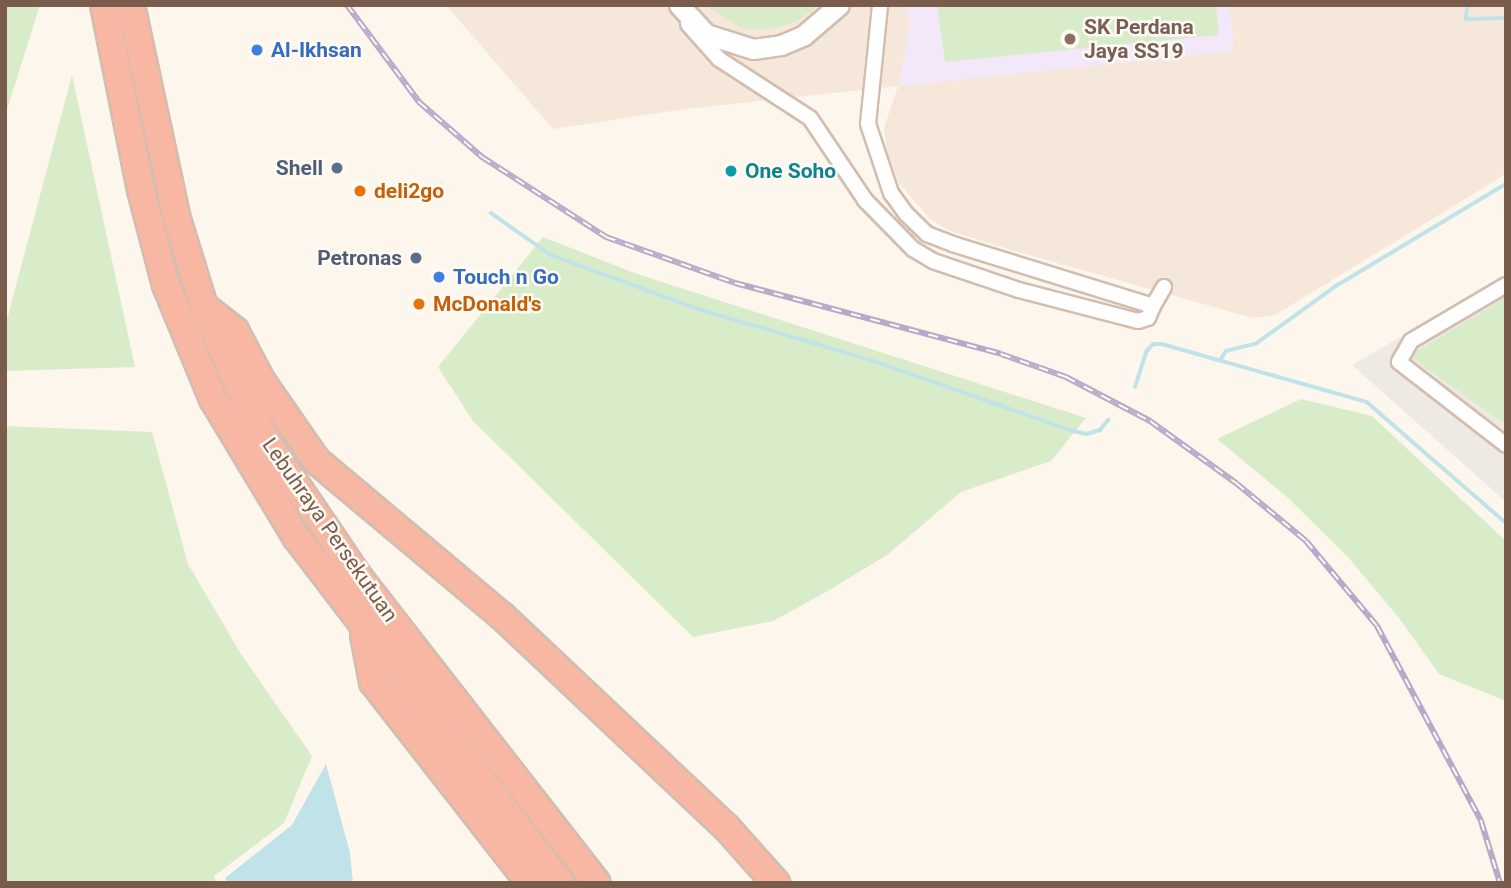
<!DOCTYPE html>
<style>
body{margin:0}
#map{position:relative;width:1511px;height:888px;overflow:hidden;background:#fdf6ec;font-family:Roboto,sans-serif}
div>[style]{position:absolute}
.residential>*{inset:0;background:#f5e8da}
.industrial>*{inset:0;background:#efe9e4}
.education>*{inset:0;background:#f3e8fa}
.green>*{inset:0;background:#d8ecc9}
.water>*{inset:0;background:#bfe3e8}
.stream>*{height:3.5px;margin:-1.75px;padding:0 1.75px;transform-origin:1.75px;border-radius:1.75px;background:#bfe3e8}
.roads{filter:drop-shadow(2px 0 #d1beb0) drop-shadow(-2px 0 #d1beb0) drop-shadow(0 2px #d1beb0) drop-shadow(0 -2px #d1beb0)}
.street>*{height:14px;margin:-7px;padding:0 7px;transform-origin:7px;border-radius:7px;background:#fff}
.secondary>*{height:19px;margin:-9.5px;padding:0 9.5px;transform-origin:9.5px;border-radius:9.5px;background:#fff}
.highway>*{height:26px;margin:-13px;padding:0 13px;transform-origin:13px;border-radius:13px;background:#f7b7a3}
.rail>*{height:6px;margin-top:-3px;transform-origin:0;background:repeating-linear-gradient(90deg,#fffaf3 0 10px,#b9a8c9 0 20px);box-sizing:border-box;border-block:2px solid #b9a8c9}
.dots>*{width:19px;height:19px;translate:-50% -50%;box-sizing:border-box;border:4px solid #fffaf3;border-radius:50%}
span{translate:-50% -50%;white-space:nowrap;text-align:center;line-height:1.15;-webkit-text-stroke:5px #fffaf3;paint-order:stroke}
.education-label{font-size:21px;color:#785e54;font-weight:700}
.left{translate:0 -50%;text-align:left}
.shop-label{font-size:21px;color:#366cbe;font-weight:700}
.service-label{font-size:21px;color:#4e5e75;font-weight:700}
.right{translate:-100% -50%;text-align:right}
.culture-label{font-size:21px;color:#0d838f;font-weight:700}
.food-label{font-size:21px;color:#c56008;font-weight:700}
.street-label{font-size:21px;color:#7a5c4d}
.frame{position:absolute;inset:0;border:7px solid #7a5c4d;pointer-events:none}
</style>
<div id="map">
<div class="residential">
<div style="clip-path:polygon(446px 5px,1506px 5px,1506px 174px,1275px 315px,1253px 318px,1018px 252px,950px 231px,930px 219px,899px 183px,888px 156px,884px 128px,898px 86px,678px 110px,553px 129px)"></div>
</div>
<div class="industrial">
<div style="clip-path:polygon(1506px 276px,1506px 502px,1352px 365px)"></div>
</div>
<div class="education">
<div style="clip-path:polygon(904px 5px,1229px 5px,1234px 51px,899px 86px,910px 27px)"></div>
</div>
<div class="green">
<div style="clip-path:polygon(5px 5px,40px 5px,5px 116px)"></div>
<div style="clip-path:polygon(705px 5px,819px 5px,798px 21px,772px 29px,744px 29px)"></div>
<div style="clip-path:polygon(937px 5px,1216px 5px,1219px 35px,945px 62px)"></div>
<div style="clip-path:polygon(72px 75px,135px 367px,5px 371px,5px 327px)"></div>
<div style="clip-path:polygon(543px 237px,637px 274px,1086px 418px,1051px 461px,961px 492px,887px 555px,826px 592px,773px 621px,693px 637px,473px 421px,438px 367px)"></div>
<div style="clip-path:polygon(1506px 297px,1506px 425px,1409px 356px)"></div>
<div style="clip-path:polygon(1301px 399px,1372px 416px,1506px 541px,1506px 701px,1439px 674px,1399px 618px,1347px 556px,1286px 496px,1217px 439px)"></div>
<div style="clip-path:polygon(5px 426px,152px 432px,188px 564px,241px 654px,312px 756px,284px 823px,214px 876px,217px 883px,5px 883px)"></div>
</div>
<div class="water">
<div style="clip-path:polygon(326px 764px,350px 853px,353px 883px,228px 883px,225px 878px,292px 825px)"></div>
</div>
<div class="stream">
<div style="left:1468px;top:5px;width:14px;rotate:98deg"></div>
<div style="left:1466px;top:19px;width:40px;rotate:-1.4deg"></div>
<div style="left:491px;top:213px;width:73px;rotate:35deg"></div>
<div style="left:551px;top:255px;width:153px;rotate:20.2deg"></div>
<div style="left:695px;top:308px;width:184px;rotate:16.5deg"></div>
<div style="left:871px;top:360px;width:211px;rotate:19.4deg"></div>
<div style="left:1070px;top:430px;width:17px;rotate:13deg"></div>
<div style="left:1087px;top:434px;width:14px;rotate:-17deg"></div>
<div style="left:1100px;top:430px;width:13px;rotate:-51deg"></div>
<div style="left:1221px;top:359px;width:9px;rotate:-58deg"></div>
<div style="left:1226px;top:351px;width:32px;rotate:-14deg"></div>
<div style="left:1257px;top:343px;width:97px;rotate:-35.8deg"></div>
<div style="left:1336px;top:286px;width:198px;rotate:-31deg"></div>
<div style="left:1135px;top:387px;width:38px;rotate:-72deg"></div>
<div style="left:1147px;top:351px;width:9px;rotate:-49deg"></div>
<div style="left:1153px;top:344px;width:9px"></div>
<div style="left:1162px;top:344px;width:213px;rotate:15.8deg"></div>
<div style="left:1367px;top:402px;width:184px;rotate:41deg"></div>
</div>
<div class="roads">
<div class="street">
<div style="left:688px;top:24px;width:47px;rotate:48.5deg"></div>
<div style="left:719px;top:59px;width:108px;rotate:33deg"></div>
<div style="left:810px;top:118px;width:99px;rotate:56.1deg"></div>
<div style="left:865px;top:200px;width:69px;rotate:45.6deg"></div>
<div style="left:913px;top:249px;width:23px;rotate:31deg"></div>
<div style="left:933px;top:261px;width:91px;rotate:18.6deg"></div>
<div style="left:1019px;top:290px;width:123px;rotate:14.6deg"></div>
<div style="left:1138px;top:321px;width:10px;rotate:-17deg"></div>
<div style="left:1148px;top:318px;width:13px;rotate:-67deg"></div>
<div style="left:1153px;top:306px;width:209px;rotate:-162.8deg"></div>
<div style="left:953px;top:244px;width:28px;rotate:-159deg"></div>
<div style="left:927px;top:234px;width:28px;rotate:-136deg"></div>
<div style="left:907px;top:215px;width:27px;rotate:-126deg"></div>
<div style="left:891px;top:193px;width:73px;rotate:-108.4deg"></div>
<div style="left:868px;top:124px;width:120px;rotate:-84.2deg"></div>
<div style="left:1506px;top:285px;width:110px;rotate:149.5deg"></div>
<div style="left:1411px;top:341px;width:24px;rotate:120deg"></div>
<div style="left:1399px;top:362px;width:135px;rotate:37.8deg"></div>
<div style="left:1153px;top:306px;width:22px;rotate:-60deg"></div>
</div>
<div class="secondary">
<div style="left:679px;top:5px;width:40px;rotate:47deg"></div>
<div style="left:706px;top:34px;width:49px;rotate:17.7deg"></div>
<div style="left:753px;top:49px;width:28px;rotate:-8deg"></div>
<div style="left:781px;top:45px;width:25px;rotate:-23deg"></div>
<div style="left:804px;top:35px;width:46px;rotate:-40.6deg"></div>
</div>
<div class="highway">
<div style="left:104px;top:5px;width:189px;rotate:78.7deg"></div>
<div style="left:141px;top:190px;width:98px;rotate:75.3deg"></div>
<div style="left:166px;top:285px;width:123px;rotate:67.6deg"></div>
<div style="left:213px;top:399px;width:162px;rotate:58.9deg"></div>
<div style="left:297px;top:538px;width:434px;rotate:52.6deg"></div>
<div style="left:131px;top:5px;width:219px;rotate:77.9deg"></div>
<div style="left:177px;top:219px;width:92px;rotate:72.9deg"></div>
<div style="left:204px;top:307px;width:91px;rotate:66.8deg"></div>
<div style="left:240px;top:391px;width:68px;rotate:61.2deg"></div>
<div style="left:273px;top:451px;width:155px;rotate:55.8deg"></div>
<div style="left:360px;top:579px;width:385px;rotate:52.1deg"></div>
<div style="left:206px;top:308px;width:37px;rotate:38deg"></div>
<div style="left:235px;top:331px;width:58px;rotate:62.1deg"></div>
<div style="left:262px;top:382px;width:96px;rotate:55.2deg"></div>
<div style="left:317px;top:461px;width:241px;rotate:40deg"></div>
<div style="left:502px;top:616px;width:309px;rotate:43.3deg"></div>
<div style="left:727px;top:828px;width:74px;rotate:48.3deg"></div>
<div style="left:364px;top:635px;width:48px;rotate:79.2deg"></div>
<div style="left:373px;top:682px;width:255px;rotate:52deg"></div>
</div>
</div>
<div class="rail">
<div style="left:347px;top:5px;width:121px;rotate:53.4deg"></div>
<div style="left:419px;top:102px;width:84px;rotate:41.1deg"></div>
<div style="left:482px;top:157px;width:148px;rotate:32.8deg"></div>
<div style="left:606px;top:237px;width:137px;rotate:19.6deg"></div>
<div style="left:735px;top:283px;width:275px;rotate:14.9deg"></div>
<div style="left:1001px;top:354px;width:69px;rotate:19.5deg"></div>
<div style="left:1066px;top:377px;width:95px;rotate:27.6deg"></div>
<div style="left:1150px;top:421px;width:106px;rotate:35.8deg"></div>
<div style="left:1236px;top:483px;width:91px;rotate:39.6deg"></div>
<div style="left:1306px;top:541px;width:111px;rotate:50.1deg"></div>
<div style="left:1377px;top:626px;width:221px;rotate:61.9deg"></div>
<div style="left:1481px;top:821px;width:65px;rotate:73deg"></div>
</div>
<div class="dots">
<div style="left:1070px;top:39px;background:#8d6e63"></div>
<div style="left:257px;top:50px;background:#3f7fe0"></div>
<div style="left:337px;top:168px;background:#5c6f8a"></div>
<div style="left:731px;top:171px;background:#0f9aa8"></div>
<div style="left:360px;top:191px;background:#e8710a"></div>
<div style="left:416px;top:258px;background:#5c6f8a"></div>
<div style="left:439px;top:277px;background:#3f7fe0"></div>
<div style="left:419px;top:304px;background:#e8710a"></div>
</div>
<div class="education-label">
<span class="left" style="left:1084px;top:39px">SK Perdana<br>Jaya SS19</span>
</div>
<div class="shop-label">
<span class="left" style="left:271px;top:50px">Al-Ikhsan</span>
<span class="left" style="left:453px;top:277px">Touch n Go</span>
</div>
<div class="service-label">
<span class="right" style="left:323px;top:168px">Shell</span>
<span class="right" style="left:402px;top:258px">Petronas</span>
</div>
<div class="culture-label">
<span class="left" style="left:745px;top:171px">One Soho</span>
</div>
<div class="food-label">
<span class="left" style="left:374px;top:191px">deli2go</span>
<span class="left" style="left:433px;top:304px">McDonald's</span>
</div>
<div class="street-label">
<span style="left:330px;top:530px;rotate:55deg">Lebuhraya Persekutuan</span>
</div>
<div class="frame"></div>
</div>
